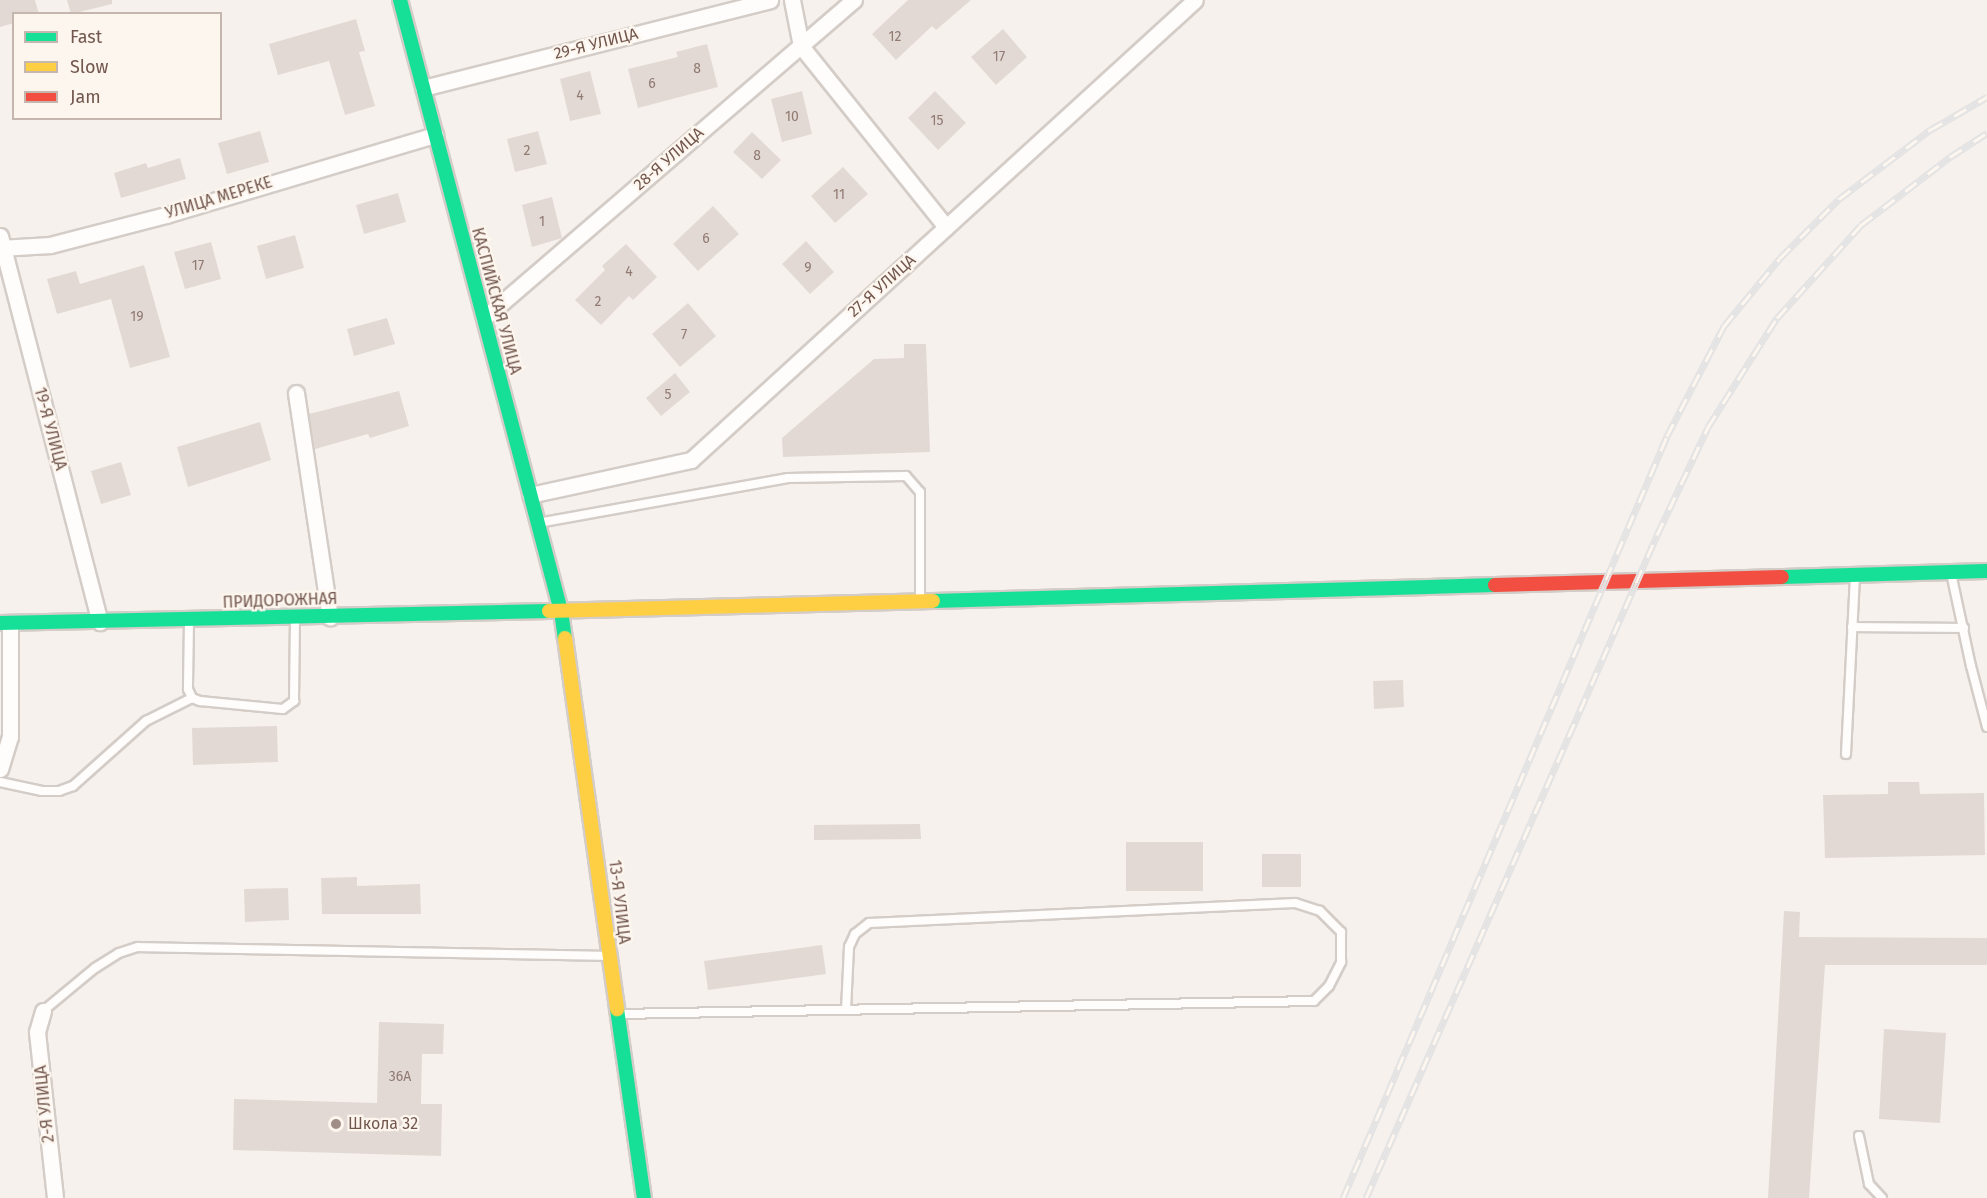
<!DOCTYPE html>
<meta charset="utf-8">
<style>
body{margin:0}
#map{position:relative;width:1987px;height:1198px;overflow:hidden;background:#f6f1ec;font-family:"Fira Sans",sans-serif}
div>[style]{position:absolute}
.building>*{inset:0;background:#e2d9d4}
.roads{filter:drop-shadow(2px 0 #d4ccc7) drop-shadow(-2px 0 #d4ccc7) drop-shadow(0 2px #d4ccc7) drop-shadow(0 -2px #d4ccc7)}
.lane>*{height:8px;margin:-4px;padding:0 4px;transform-origin:4px;border-radius:4px;background:#fefdfc}
.street>*{height:15px;margin:-7.5px;padding:0 7.5px;transform-origin:7.5px;border-radius:7.5px;background:#fefdfc}
.fast>*{height:14px;margin:-7px;padding:0 7px;transform-origin:7px;border-radius:7px;background:#16e098}
.slow>*{height:14px;margin:-7px;padding:0 7px;transform-origin:7px;border-radius:7px;background:#ffcf43}
.jam>*{height:14px;margin:-7px;padding:0 7px;transform-origin:7px;border-radius:7px;background:#f24e42}
.rail>*{height:7px;margin-top:-3.5px;transform-origin:0;background:repeating-linear-gradient(90deg,#fdf6ee 0 14px,#e4e3e4 0 28px);box-sizing:border-box;border-block:2px solid #e4e3e4}
.dots>*{width:16px;height:16px;translate:-50% -50%;box-sizing:border-box;border:3px solid #fdf6ee;border-radius:50%}
span{translate:-50% -50%;white-space:nowrap;text-align:center;line-height:1.15;-webkit-text-stroke:4.5px #fdf6ee;paint-order:stroke}
.number-label{font-size:14px;color:#907a72}
.number-label span{-webkit-text-stroke-width:0}
.street-label{font-size:16px;color:#72574e}
.poi-label{font-size:16px;color:#72574e}
.left{translate:0 -50%;text-align:left}
.legend{position:absolute;left:12px;top:12px;width:210px;height:108px;box-sizing:border-box;background:#fdf6ee;border:2px solid #c5b6ae;margin:0;padding:8px 10px;list-style:none;font-size:18px;color:#72574e}
.legend li{display:flex;align-items:center;gap:12px;height:30px}
.legend b{width:30px;border:2px solid #c5b6ae}
</style>
<div id="map">
<div class="building">
<div style="clip-path:polygon(0 0,35px 0,39px 14px,14px 14px,14px 23px,0 27px)"></div>
<div style="clip-path:polygon(67px 0,112px 0,112px 4px,71px 14px)"></div>
<div style="clip-path:polygon(908px 0,971px 0,936px 30px,932px 26px,896px 60px,872px 34px)"></div>
<div style="clip-path:polygon(356px 19px,365px 51px,359px 52px,375px 106px,345px 115px,329px 61px,278px 75px,269px 44px)"></div>
<div style="clip-path:polygon(1003px 29px,1027px 57px,996px 85px,971px 57px)"></div>
<div style="clip-path:polygon(707px 44px,718px 87px,638px 108px,628px 69px,678px 57px,676px 52px)"></div>
<div style="clip-path:polygon(590px 71px,601px 114px,570px 121px,560px 79px)"></div>
<div style="clip-path:polygon(802px 91px,812px 134px,782px 142px,771px 99px)"></div>
<div style="clip-path:polygon(935px 91px,966px 123px,938px 150px,908px 118px)"></div>
<div style="clip-path:polygon(260px 131px,269px 162px,227px 174px,218px 143px)"></div>
<div style="clip-path:polygon(538px 131px,547px 164px,515px 172px,507px 139px)"></div>
<div style="clip-path:polygon(752px 132px,781px 160px,762px 179px,733px 152px)"></div>
<div style="clip-path:polygon(180px 158px,186px 179px,121px 198px,114px 173px,146px 163px,148px 168px)"></div>
<div style="clip-path:polygon(843px 167px,868px 194px,835px 223px,811px 196px)"></div>
<div style="clip-path:polygon(398px 193px,406px 222px,364px 234px,356px 205px)"></div>
<div style="clip-path:polygon(552px 197px,562px 238px,532px 247px,522px 205px)"></div>
<div style="clip-path:polygon(713px 206px,739px 234px,698px 271px,673px 244px)"></div>
<div style="clip-path:polygon(295px 235px,304px 268px,266px 279px,257px 246px)"></div>
<div style="clip-path:polygon(806px 241px,834px 272px,810px 294px,782px 264px)"></div>
<div style="clip-path:polygon(211px 242px,221px 279px,185px 289px,174px 252px)"></div>
<div style="clip-path:polygon(626px 244px,657px 277px,633px 300px,629px 296px,601px 325px,575px 300px,605px 270px,602px 266px)"></div>
<div style="clip-path:polygon(144px 265px,170px 357px,130px 368px,111px 299px,57px 314px,47px 279px,76px 271px,80px 284px)"></div>
<div style="clip-path:polygon(688px 303px,716px 336px,680px 367px,652px 334px)"></div>
<div style="clip-path:polygon(387px 318px,395px 344px,354px 356px,347px 329px)"></div>
<div style="clip-path:polygon(904px 344px,926px 344px,930px 452px,783px 457px,782px 438px,874px 359px,904px 358px)"></div>
<div style="clip-path:polygon(675px 373px,690px 392px,661px 416px,646px 398px)"></div>
<div style="clip-path:polygon(399px 391px,409px 426px,370px 438px,368px 434px,315px 449px,309px 414px)"></div>
<div style="clip-path:polygon(260px 422px,271px 460px,188px 487px,177px 447px)"></div>
<div style="clip-path:polygon(121px 462px,131px 495px,101px 504px,91px 471px)"></div>
<div style="clip-path:polygon(1403px 680px,1404px 707px,1374px 709px,1373px 681px)"></div>
<div style="clip-path:polygon(277px 726px,278px 762px,193px 765px,192px 728px)"></div>
<div style="clip-path:polygon(1888px 782px,1919px 782px,1920px 794px,1984px 793px,1985px 855px,1825px 858px,1823px 795px,1888px 794px)"></div>
<div style="clip-path:polygon(920px 824px,921px 839px,814px 840px,814px 825px)"></div>
<div style="clip-path:polygon(1126px 842px,1203px 842px,1203px 891px,1126px 891px)"></div>
<div style="clip-path:polygon(1262px 854px,1301px 854px,1301px 887px,1262px 887px)"></div>
<div style="clip-path:polygon(357px 877px,357px 886px,420px 884px,421px 914px,322px 914px,321px 878px)"></div>
<div style="clip-path:polygon(288px 888px,289px 920px,245px 922px,244px 889px)"></div>
<div style="clip-path:polygon(1784px 911px,1800px 912px,1799px 937px,1987px 938px,1987px 965px,1825px 965px,1809px 1198px,1768px 1198px)"></div>
<div style="clip-path:polygon(822px 945px,826px 974px,708px 990px,704px 961px)"></div>
<div style="clip-path:polygon(379px 1022px,444px 1024px,443px 1054px,422px 1054px,421px 1104px,442px 1104px,441px 1156px,233px 1150px,234px 1099px,377px 1103px)"></div>
<div style="clip-path:polygon(1884px 1029px,1946px 1033px,1940px 1123px,1879px 1119px)"></div>
</div>
<div class="roads">
<div class="lane">
<div style="left:538px;top:523px;width:254px;rotate:-10.2deg"></div>
<div style="left:788px;top:478px;width:118px;rotate:-1deg"></div>
<div style="left:906px;top:476px;width:21px;rotate:49deg"></div>
<div style="left:920px;top:492px;width:108px;rotate:90deg"></div>
<div style="left:1951px;top:573px;width:95px;rotate:77.9deg"></div>
<div style="left:1971px;top:666px;width:63px;rotate:75.3deg"></div>
<div style="left:189px;top:622px;width:67px;rotate:90.9deg"></div>
<div style="left:188px;top:689px;width:10px;rotate:66deg"></div>
<div style="left:192px;top:698px;width:9px;rotate:21deg"></div>
<div style="left:200px;top:701px;width:83px;rotate:5.5deg"></div>
<div style="left:283px;top:709px;width:14px;rotate:-36deg"></div>
<div style="left:294px;top:701px;width:82px;rotate:-89.3deg"></div>
<div style="left:1852px;top:627px;width:112px;rotate:0.5deg"></div>
<div style="left:1846px;top:754px;width:178px;rotate:-87.1deg"></div>
<div style="left:0;top:782px;width:43px;rotate:12.1deg"></div>
<div style="left:42px;top:791px;width:17px"></div>
<div style="left:59px;top:791px;width:15px;rotate:-20deg"></div>
<div style="left:73px;top:786px;width:98px;rotate:-41.7deg"></div>
<div style="left:146px;top:721px;width:51px;rotate:-26.6deg"></div>
<div style="left:43px;top:1011px;width:67px;rotate:-39.6deg"></div>
<div style="left:95px;top:968px;width:28px;rotate:-32deg"></div>
<div style="left:119px;top:953px;width:20px;rotate:-18deg"></div>
<div style="left:138px;top:947px;width:470px;rotate:1.1deg"></div>
<div style="left:619px;top:1014px;width:695px;rotate:-1.07deg"></div>
<div style="left:1314px;top:1001px;width:21px;rotate:-45deg"></div>
<div style="left:1329px;top:986px;width:27px;rotate:-63deg"></div>
<div style="left:1341px;top:962px;width:30px;rotate:-90deg"></div>
<div style="left:1341px;top:932px;width:30px;rotate:-135deg"></div>
<div style="left:1320px;top:911px;width:26px;rotate:-162deg"></div>
<div style="left:1295px;top:903px;width:426px;rotate:177.3deg"></div>
<div style="left:869px;top:923px;width:18px;rotate:142deg"></div>
<div style="left:855px;top:934px;width:14px;rotate:115deg"></div>
<div style="left:849px;top:947px;width:63px;rotate:92.7deg"></div>
<div style="left:1859px;top:1136px;width:49px;rotate:78.2deg"></div>
<div style="left:1869px;top:1184px;width:19px;rotate:47deg"></div>
</div>
<div class="street">
<div style="left:792px;top:0;width:47px;rotate:78.9deg"></div>
<div style="left:801px;top:46px;width:232px;rotate:51.3deg"></div>
<div style="left:423px;top:88px;width:358px;rotate:-14.2deg"></div>
<div style="left:0;top:236px;width:399px;rotate:75.5deg"></div>
<div style="left:0;top:248px;width:50px;rotate:-3.4deg"></div>
<div style="left:50px;top:245px;width:120px;rotate:-14.5deg"></div>
<div style="left:166px;top:215px;width:281px;rotate:-16.6deg"></div>
<div style="left:484px;top:318px;width:488px;rotate:-40.7deg"></div>
<div style="left:296px;top:393px;width:227px;rotate:81.4deg"></div>
<div style="left:530px;top:495px;width:165px;rotate:-12.3deg"></div>
<div style="left:691px;top:460px;width:682px;rotate:-42.39deg"></div>
<div style="left:0;top:769px;width:34px;rotate:-73deg"></div>
<div style="left:10px;top:737px;width:114px;rotate:-90deg"></div>
<div style="left:43px;top:1011px;width:22px;rotate:106deg"></div>
<div style="left:37px;top:1032px;width:167px;rotate:83.8deg"></div>
</div>
<div class="fast">
<div style="left:400px;top:0;width:632px;rotate:75.24deg"></div>
<div style="left:561px;top:611px;width:27px;rotate:82deg"></div>
<div style="left:1782px;top:577px;width:205px;rotate:-1.7deg"></div>
<div style="left:933px;top:601px;width:562px;rotate:-1.63deg"></div>
<div style="left:0;top:623px;width:549px;rotate:-1.25deg"></div>
<div style="left:617px;top:1009px;width:191px;rotate:81.9deg"></div>
</div>
<div class="slow">
<div style="left:549px;top:611px;width:384px;rotate:-1.5deg"></div>
<div style="left:565px;top:638px;width:375px;rotate:82deg"></div>
</div>
<div class="jam">
<div style="left:1495px;top:585px;width:287px;rotate:-1.6deg"></div>
</div>
</div>
<div class="rail">
<div style="left:1343px;top:1198px;width:828px;rotate:-66.96deg"></div>
<div style="left:1667px;top:436px;width:124px;rotate:-62.6deg"></div>
<div style="left:1724px;top:326px;width:88px;rotate:-50.5deg"></div>
<div style="left:1780px;top:258px;width:83px;rotate:-45deg"></div>
<div style="left:1839px;top:199px;width:114px;rotate:-37.2deg"></div>
<div style="left:1930px;top:130px;width:66px;rotate:-30.1deg"></div>
<div style="left:1366px;top:1198px;width:724px;rotate:-66.3deg"></div>
<div style="left:1657px;top:535px;width:119px;rotate:-64.7deg"></div>
<div style="left:1708px;top:427px;width:129px;rotate:-57.7deg"></div>
<div style="left:1777px;top:318px;width:125px;rotate:-47.9deg"></div>
<div style="left:1861px;top:225px;width:112px;rotate:-37.4deg"></div>
<div style="left:1950px;top:157px;width:44px;rotate:-33deg"></div>
</div>
<div class="dots">
<div style="left:336px;top:1124px;background:#a08d85"></div>
</div>
<div class="number-label">
<span style="left:895px;top:37px">12</span>
<span style="left:999px;top:57px">17</span>
<span style="left:697px;top:69px">8</span>
<span style="left:652px;top:84px">6</span>
<span style="left:580px;top:96px">4</span>
<span style="left:792px;top:117px">10</span>
<span style="left:937px;top:121px">15</span>
<span style="left:527px;top:151px">2</span>
<span style="left:757px;top:156px">8</span>
<span style="left:839px;top:195px">11</span>
<span style="left:542px;top:222px">1</span>
<span style="left:706px;top:239px">6</span>
<span style="left:198px;top:266px">17</span>
<span style="left:808px;top:268px">9</span>
<span style="left:629px;top:272px">4</span>
<span style="left:598px;top:302px">2</span>
<span style="left:137px;top:317px">19</span>
<span style="left:684px;top:335px">7</span>
<span style="left:668px;top:395px">5</span>
<span style="left:400px;top:1077px">36А</span>
</div>
<div class="street-label">
<span style="left:596px;top:44px;rotate:-14deg">29-Я УЛИЦА</span>
<span style="left:669px;top:159px;rotate:-41deg">28-Я УЛИЦА</span>
<span style="left:219px;top:198px;rotate:-17deg">УЛИЦА МЕРЕКЕ</span>
<span style="left:882px;top:286px;rotate:-42deg">27-Я УЛИЦА</span>
<span style="left:496px;top:301px;rotate:75deg">КАСПИЙСКАЯ УЛИЦА</span>
<span style="left:50px;top:429px;rotate:75deg">19-Я УЛИЦА</span>
<span style="left:280px;top:601px;rotate:-2deg">ПРИДОРОЖНАЯ</span>
<span style="left:619px;top:902px;rotate:83deg">13-Я УЛИЦА</span>
<span style="left:45px;top:1104px;rotate:-96deg">2-Я УЛИЦА</span>
</div>
<div class="poi-label">
<span class="left" style="left:348px;top:1124px">Школа 32</span>
</div>
<ul class="legend">
<li><b style="height:8px;background:#16e098"></b>Fast</li>
<li><b style="height:8px;background:#ffcf43"></b>Slow</li>
<li><b style="height:8px;background:#f24e42"></b>Jam</li>
</ul>
</div>
